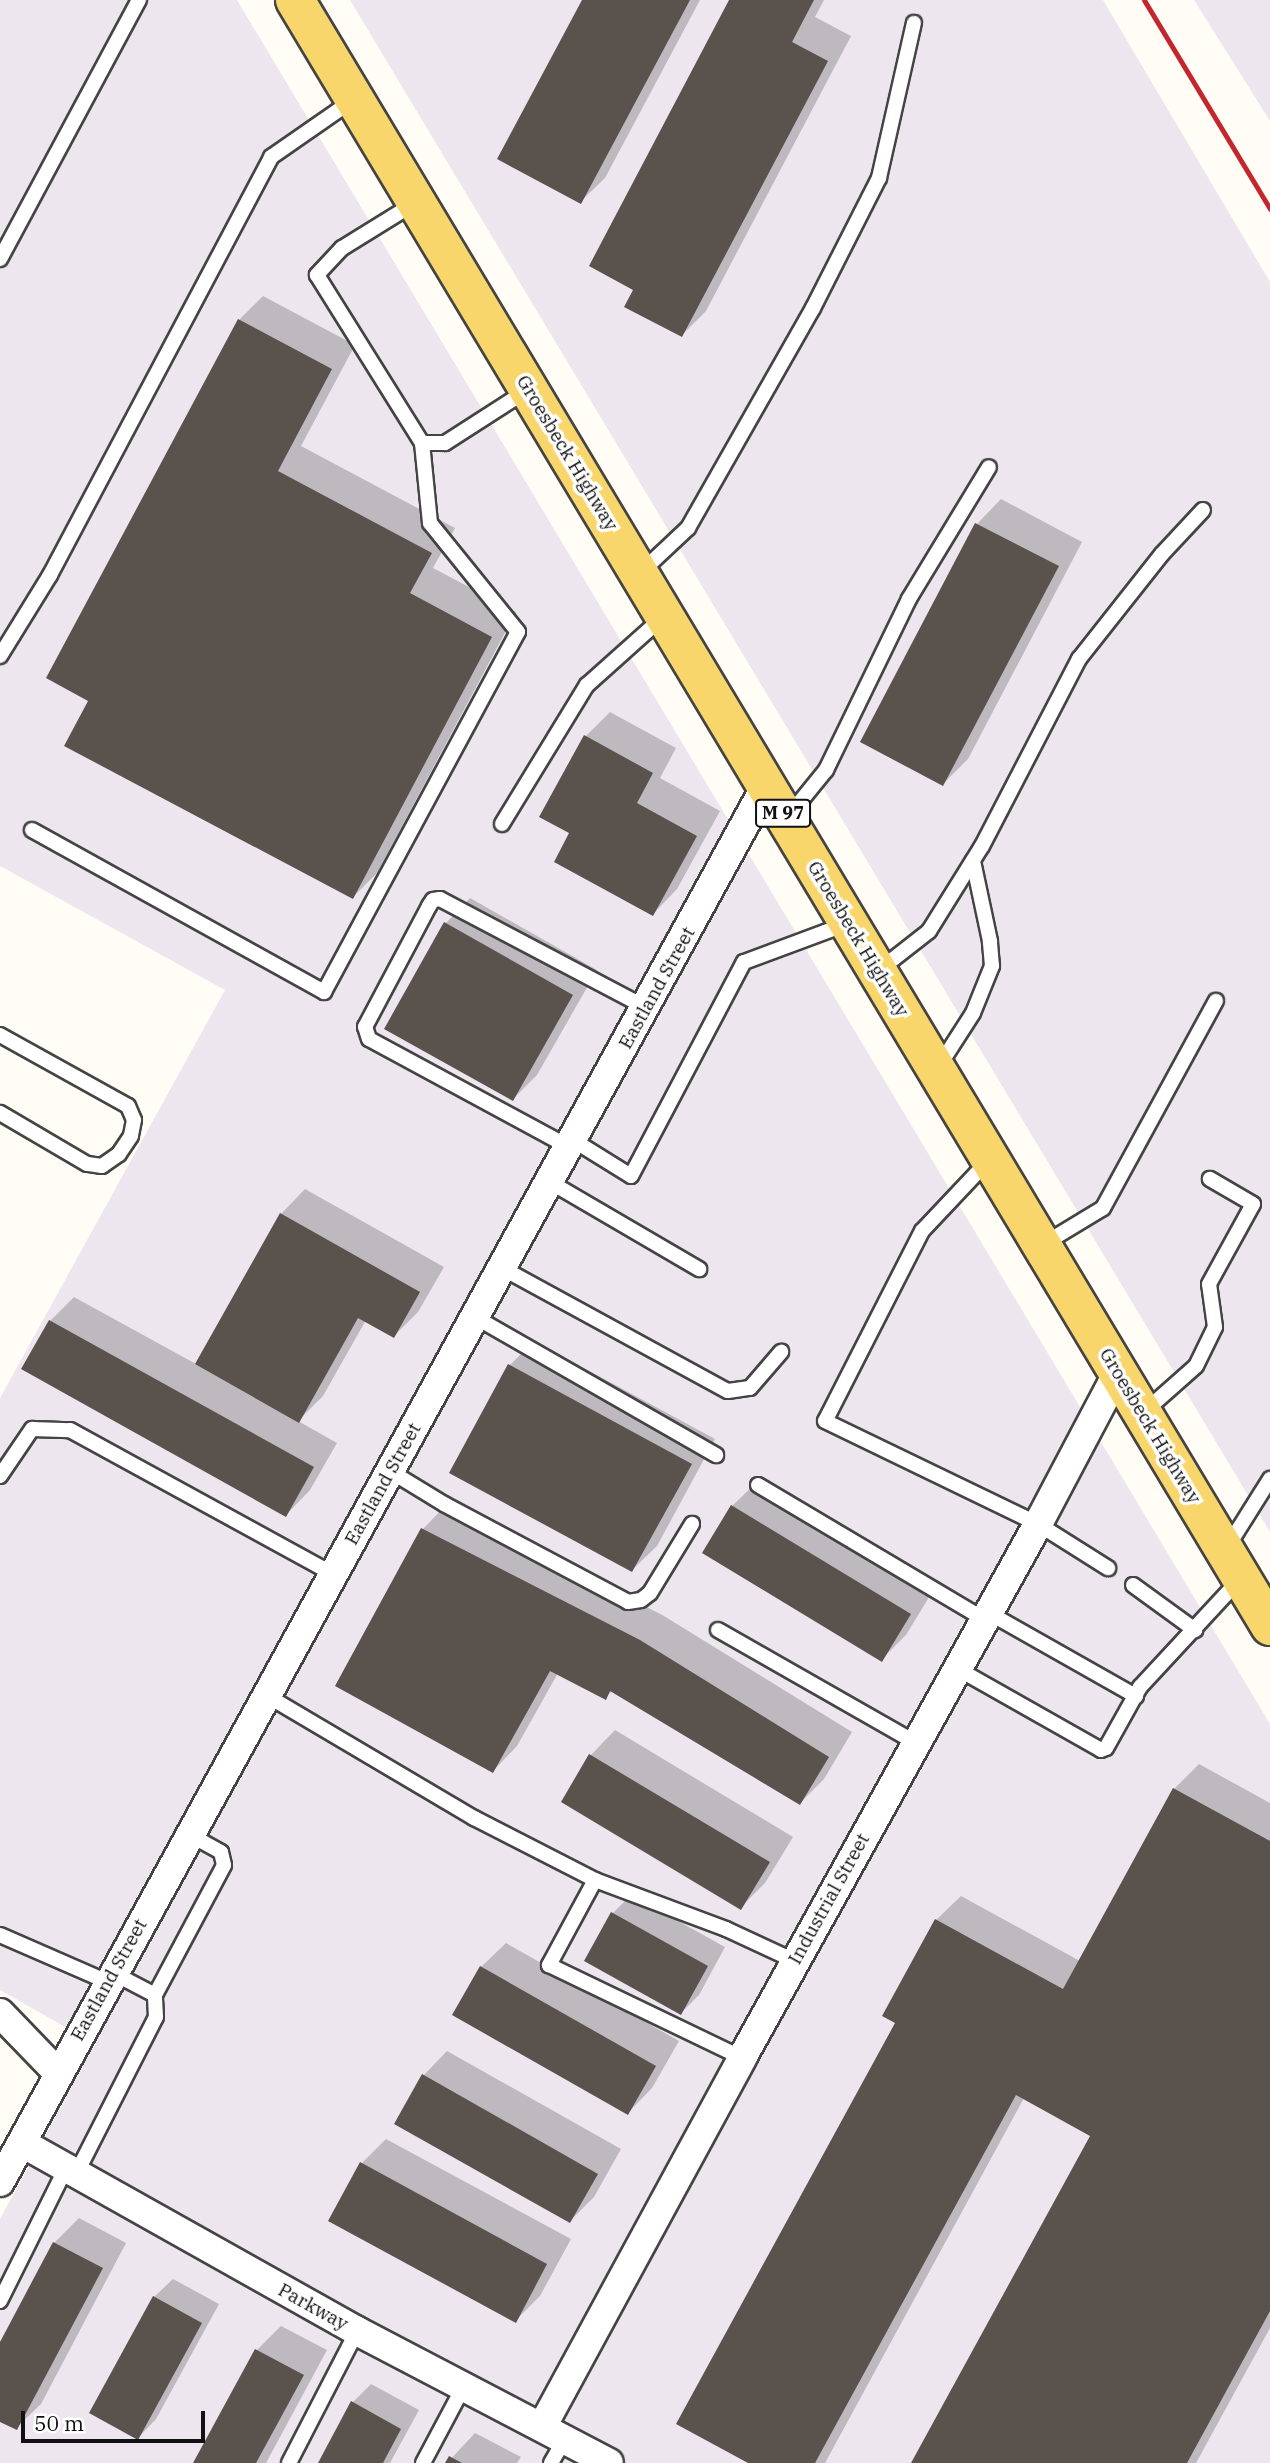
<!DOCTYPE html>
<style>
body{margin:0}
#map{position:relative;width:1270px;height:2463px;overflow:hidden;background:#fffdf5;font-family:"IBM Plex Serif",serif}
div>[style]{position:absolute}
.industrial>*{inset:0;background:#eee6ef}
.shadow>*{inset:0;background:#0003}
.building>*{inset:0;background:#5a524d}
.roads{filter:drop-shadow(2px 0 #444) drop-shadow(-2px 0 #444) drop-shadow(0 2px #444) drop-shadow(0 -2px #444)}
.lane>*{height:14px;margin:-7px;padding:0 7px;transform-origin:7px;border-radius:7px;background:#fff}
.street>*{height:28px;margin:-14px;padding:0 14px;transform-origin:14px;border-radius:14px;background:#fff}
.primary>*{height:38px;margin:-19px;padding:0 19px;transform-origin:19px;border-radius:19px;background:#f9d66b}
.rail>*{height:5px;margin:-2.5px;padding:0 2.5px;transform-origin:2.5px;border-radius:2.5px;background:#c4262e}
span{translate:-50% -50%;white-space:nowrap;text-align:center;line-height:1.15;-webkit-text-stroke:7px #fff;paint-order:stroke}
.shield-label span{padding:2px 5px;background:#fff;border:2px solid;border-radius:5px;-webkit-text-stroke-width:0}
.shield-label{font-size:18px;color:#111;font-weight:700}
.street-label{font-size:19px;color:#111}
.scale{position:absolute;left:21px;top:2411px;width:184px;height:32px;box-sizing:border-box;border:4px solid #111;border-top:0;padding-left:9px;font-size:21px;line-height:24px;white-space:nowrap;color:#111;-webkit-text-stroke:5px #fff;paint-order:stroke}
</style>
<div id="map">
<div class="industrial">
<div style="clip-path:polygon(0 0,237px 0,1270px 1724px,1270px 2463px,0 2463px,0 2219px,95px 2044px,0 1990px,0 1398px,225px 990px,0 866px)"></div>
<div style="clip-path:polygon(350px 0,1103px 0,1270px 282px,1270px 1532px)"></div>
<div style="clip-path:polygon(1194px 0,1270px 0,1270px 121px)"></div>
</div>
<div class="shadow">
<div style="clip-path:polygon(584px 0,700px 0,605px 178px,580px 202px)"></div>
<div style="clip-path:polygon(731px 0,824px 0,815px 17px,851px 36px,706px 311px,682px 335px)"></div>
<div style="clip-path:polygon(263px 296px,355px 345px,301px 446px,455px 528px,433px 568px,516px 612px,377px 873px,353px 897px,239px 320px)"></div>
<div style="clip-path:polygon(1001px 499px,1082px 542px,968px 759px,943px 784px,862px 741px,977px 524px)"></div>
<div style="clip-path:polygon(610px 712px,676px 748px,660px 778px,720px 811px,677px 889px,653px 914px,571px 833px,586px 736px)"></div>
<div style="clip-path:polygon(470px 898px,597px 970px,537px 1075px,513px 1099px,386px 1028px,446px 923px)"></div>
<div style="clip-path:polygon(305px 1189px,444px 1267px,418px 1312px,394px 1336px,366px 1320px,323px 1396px,298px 1421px,337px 1443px,310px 1490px,286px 1515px,50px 1321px,74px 1297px,196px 1364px,281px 1214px)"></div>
<div style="clip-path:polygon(534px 1341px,715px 1439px,657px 1546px,632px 1570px,510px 1365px)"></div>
<div style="clip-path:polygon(757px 1482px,934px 1589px,906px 1635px,882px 1659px,732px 1506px)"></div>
<div style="clip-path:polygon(447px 1504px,664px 1616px,852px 1732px,824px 1779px,800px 1803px,612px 1691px,605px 1698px,558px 1673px,517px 1746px,493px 1771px,338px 1685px,423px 1529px)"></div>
<div style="clip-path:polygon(615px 1730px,793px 1837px,765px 1883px,740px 1908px,563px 1801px,591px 1755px)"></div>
<div style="clip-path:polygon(1199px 1764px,1270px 1803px,1270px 2328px,1196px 2463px,913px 2463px,1092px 2135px,1024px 2098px,825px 2463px,752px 2463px,898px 2022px,936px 1920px,961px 1896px,1080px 1961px,1174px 1789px)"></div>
<div style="clip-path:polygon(631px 1895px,725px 1947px,699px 1995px,681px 2013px,612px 1914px)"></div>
<div style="clip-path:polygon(506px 1943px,679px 2041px,652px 2088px,628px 2113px,481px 1967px)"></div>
<div style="clip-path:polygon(447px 2051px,621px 2149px,594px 2197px,570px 2221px,423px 2076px)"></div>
<div style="clip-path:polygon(386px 2139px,571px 2239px,540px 2296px,515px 2321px,362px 2163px)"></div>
<div style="clip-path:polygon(79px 2218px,126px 2243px,41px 2404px,16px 2428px,0 2420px,0 2345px,54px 2243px)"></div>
<div style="clip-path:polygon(173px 2279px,219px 2304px,156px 2419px,138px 2438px,154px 2297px)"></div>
<div style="clip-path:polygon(281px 2326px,327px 2350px,266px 2463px,195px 2463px,257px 2350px)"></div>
<div style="clip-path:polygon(371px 2384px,419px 2410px,390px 2463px,320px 2463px,352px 2403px)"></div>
<div style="clip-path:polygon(475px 2433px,521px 2457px,517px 2463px,447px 2463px)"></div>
</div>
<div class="building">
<div style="clip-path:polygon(582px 0,690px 0,581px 204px,497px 159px)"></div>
<div style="clip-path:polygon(729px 0,814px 0,792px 42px,828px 61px,682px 337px,624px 307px,633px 290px,589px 266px)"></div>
<div style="clip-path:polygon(238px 319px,332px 369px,278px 471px,432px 553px,410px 593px,492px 637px,353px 899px,64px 746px,88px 701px,46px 678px)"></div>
<div style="clip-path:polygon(975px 523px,1059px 566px,943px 786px,860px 742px)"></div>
<div style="clip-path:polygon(584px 735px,653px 773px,637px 803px,697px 836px,653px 916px,554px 862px,569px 833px,539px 817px)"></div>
<div style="clip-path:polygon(444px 922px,573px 995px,513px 1101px,384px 1029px)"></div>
<div style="clip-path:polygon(280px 1213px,420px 1292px,394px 1338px,358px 1318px,299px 1423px,195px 1364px)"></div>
<div style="clip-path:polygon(49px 1320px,314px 1467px,286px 1517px,21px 1369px)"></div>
<div style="clip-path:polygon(508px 1364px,692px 1464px,632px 1572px,449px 1473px)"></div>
<div style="clip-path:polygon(731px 1505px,911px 1614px,882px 1662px,702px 1553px)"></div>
<div style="clip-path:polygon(421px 1528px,640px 1640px,829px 1757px,800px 1805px,610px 1691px,606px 1700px,550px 1671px,493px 1773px,335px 1686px)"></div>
<div style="clip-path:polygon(589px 1754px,770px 1862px,741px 1910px,561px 1802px)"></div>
<div style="clip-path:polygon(1173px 1788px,1270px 1841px,1270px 2311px,1187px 2463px,911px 2463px,1090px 2136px,1016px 2095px,815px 2463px,748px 2463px,676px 2424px,895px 2023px,882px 2016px,935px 1919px,1063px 1989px)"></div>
<div style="clip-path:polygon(611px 1912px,708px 1966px,681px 2015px,584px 1961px)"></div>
<div style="clip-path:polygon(480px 1966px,656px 2066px,628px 2115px,452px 2015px)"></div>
<div style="clip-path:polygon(422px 2074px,598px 2174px,570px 2223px,394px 2124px)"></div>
<div style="clip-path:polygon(360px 2162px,547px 2264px,516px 2323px,328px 2221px)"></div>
<div style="clip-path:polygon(53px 2242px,103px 2268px,17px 2430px,0 2422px,0 2342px)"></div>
<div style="clip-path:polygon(153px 2296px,202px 2323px,138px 2440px,89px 2413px)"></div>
<div style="clip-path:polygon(255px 2349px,304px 2375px,256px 2463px,193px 2463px)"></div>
<div style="clip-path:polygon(351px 2401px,401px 2429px,383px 2463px,318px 2463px)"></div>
<div style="clip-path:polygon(449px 2456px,462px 2463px,445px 2463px)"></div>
</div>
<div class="roads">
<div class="lane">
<div style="left:415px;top:203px;width:86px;rotate:148.3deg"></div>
<div style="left:342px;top:248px;width:37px;rotate:133deg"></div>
<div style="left:317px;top:275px;width:198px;rotate:58deg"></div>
<div style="left:422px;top:443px;width:23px"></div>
<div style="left:445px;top:443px;width:96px;rotate:-32.7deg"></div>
<div style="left:0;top:259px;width:294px;rotate:-61.8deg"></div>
<div style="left:640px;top:573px;width:66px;rotate:-43.2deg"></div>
<div style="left:688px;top:528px;width:253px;rotate:-60.4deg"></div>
<div style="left:813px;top:308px;width:146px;rotate:-63.1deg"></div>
<div style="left:879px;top:178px;width:159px;rotate:-77.3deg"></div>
<div style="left:0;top:656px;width:95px;rotate:-58.3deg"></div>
<div style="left:50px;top:575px;width:473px;rotate:-62.1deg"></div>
<div style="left:271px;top:157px;width:100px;rotate:-34.8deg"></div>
<div style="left:787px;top:818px;width:62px;rotate:-50.9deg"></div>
<div style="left:826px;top:770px;width:190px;rotate:-64.1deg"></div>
<div style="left:909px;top:599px;width:154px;rotate:-58.8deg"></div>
<div style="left:502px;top:824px;width:163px;rotate:-58.6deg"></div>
<div style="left:587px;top:685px;width:102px;rotate:-41.8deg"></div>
<div style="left:32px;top:830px;width:334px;rotate:29deg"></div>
<div style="left:324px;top:992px;width:409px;rotate:-61.7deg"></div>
<div style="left:518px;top:632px;width:140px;rotate:-128.9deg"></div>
<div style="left:430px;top:523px;width:80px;rotate:-95.7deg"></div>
<div style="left:878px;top:971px;width:65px;rotate:-38.1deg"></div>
<div style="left:929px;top:931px;width:100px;rotate:-58.1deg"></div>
<div style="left:982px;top:846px;width:211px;rotate:-62.6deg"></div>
<div style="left:1079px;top:659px;width:134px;rotate:-51.7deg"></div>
<div style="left:1162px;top:554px;width:60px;rotate:-47deg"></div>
<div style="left:0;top:1035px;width:146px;rotate:29deg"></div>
<div style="left:128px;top:1106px;width:15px;rotate:67deg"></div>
<div style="left:134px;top:1120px;width:16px;rotate:101deg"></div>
<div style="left:131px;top:1136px;width:22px;rotate:124deg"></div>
<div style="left:119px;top:1154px;width:21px;rotate:145deg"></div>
<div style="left:102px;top:1166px;width:15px;rotate:-172deg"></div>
<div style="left:87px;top:1164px;width:101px;rotate:-149.6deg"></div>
<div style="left:939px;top:1066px;width:63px;rotate:-57.3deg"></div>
<div style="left:973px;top:1013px;width:51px;rotate:-68deg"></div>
<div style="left:992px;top:966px;width:25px;rotate:-95deg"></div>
<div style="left:990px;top:941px;width:82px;rotate:-102deg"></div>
<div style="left:573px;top:1140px;width:68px;rotate:31.8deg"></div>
<div style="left:631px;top:1176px;width:242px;rotate:-62.2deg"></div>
<div style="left:744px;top:962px;width:109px;rotate:-20.4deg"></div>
<div style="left:569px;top:1147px;width:227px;rotate:-151.6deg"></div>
<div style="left:369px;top:1039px;width:13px;rotate:-108deg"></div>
<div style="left:365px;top:1027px;width:137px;rotate:-62.1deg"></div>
<div style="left:429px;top:906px;width:7px;rotate:-56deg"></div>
<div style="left:433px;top:900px;width:7px;rotate:-8deg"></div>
<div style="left:440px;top:899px;width:234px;rotate:27.8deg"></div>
<div style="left:989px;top:1160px;width:98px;rotate:133.3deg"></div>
<div style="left:922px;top:1231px;width:213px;rotate:117deg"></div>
<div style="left:825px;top:1421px;width:237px;rotate:25.8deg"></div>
<div style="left:1038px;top:1524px;width:83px;rotate:32.2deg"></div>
<div style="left:550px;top:1182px;width:173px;rotate:30.3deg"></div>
<div style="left:1042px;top:1245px;width:71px;rotate:-31.2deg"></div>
<div style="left:1103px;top:1208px;width:236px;rotate:-61.4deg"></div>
<div style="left:502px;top:1268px;width:257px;rotate:28.6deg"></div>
<div style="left:728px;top:1391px;width:22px;rotate:-8deg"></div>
<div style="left:750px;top:1388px;width:48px;rotate:-49.3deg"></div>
<div style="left:475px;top:1317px;width:278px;rotate:29.8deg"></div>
<div style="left:1144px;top:1412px;width:69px;rotate:-41.5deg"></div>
<div style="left:1196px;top:1366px;width:43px;rotate:-64deg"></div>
<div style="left:1215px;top:1327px;width:43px;rotate:-97.9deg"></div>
<div style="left:1209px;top:1284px;width:91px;rotate:-61.2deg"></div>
<div style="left:1253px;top:1204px;width:50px;rotate:-149.8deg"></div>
<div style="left:390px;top:1471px;width:63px;rotate:31.4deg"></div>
<div style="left:444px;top:1504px;width:208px;rotate:28deg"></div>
<div style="left:628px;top:1602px;width:13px;rotate:-9deg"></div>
<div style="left:641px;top:1600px;width:11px;rotate:-38deg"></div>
<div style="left:650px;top:1593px;width:81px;rotate:-58.7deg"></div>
<div style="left:0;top:1476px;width:57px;rotate:-55.8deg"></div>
<div style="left:32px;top:1429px;width:38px;rotate:2deg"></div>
<div style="left:70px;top:1430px;width:300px;rotate:28.7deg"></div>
<div style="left:758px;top:1485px;width:264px;rotate:30.7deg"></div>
<div style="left:1226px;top:1549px;width:83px;rotate:-57.8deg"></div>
<div style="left:1133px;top:1585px;width:77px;rotate:36deg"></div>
<div style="left:989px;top:1613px;width:169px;rotate:29.5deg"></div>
<div style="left:718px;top:1630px;width:228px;rotate:29.7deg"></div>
<div style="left:958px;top:1669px;width:164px;rotate:29.5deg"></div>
<div style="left:1101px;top:1750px;width:5px;rotate:-22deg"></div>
<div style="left:1106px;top:1748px;width:70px;rotate:-60.9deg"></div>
<div style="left:1140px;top:1687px;width:147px;rotate:-47.2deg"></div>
<div style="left:266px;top:1695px;width:242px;rotate:30.6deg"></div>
<div style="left:474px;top:1818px;width:136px;rotate:27.1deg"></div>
<div style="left:595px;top:1880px;width:140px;rotate:20.5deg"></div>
<div style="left:726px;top:1929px;width:76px;rotate:24.9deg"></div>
<div style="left:595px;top:1880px;width:97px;rotate:118.4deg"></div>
<div style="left:549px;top:1965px;width:214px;rotate:25.7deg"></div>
<div style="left:0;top:1935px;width:118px;rotate:23.5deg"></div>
<div style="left:113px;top:1973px;width:47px;rotate:27.6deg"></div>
<div style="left:155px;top:1995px;width:147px;rotate:-62deg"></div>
<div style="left:224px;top:1865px;width:13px;rotate:-103deg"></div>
<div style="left:221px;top:1852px;width:37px;rotate:-151deg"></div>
<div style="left:76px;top:2174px;width:176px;rotate:-63deg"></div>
<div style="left:156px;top:2017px;width:22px;rotate:-93deg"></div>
<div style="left:0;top:2301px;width:148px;rotate:-63.6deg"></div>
<div style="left:289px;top:2463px;width:148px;rotate:-62.7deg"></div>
<div style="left:423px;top:2463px;width:87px;rotate:-62deg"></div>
<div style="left:551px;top:2463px;width:28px;rotate:-60deg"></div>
</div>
<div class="street">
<div style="left:0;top:2013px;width:85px;rotate:46deg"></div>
<div style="left:22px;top:2143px;width:384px;rotate:29.3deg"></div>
<div style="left:357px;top:2331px;width:284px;rotate:27.6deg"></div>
<div style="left:0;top:2182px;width:1592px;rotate:-61.25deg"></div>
<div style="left:542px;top:2427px;width:420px;rotate:-61.5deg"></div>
<div style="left:742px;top:2058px;width:611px;rotate:-61deg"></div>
<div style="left:1038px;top:1524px;width:172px;rotate:-62.2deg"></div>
</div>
<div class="primary">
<div style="left:295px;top:0;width:1896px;rotate:59.05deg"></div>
</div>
</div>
<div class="rail">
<div style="left:1144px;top:0;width:244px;rotate:58.9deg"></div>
</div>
<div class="shield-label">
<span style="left:783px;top:813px">M 97</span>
</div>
<div class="street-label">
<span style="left:567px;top:453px;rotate:59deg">Groesbeck Highway</span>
<span style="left:858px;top:939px;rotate:59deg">Groesbeck Highway</span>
<span style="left:657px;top:988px;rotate:-61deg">Eastland Street</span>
<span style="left:1150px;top:1426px;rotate:59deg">Groesbeck Highway</span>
<span style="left:383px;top:1484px;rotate:-61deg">Eastland Street</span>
<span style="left:829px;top:1899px;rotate:-61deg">Industrial Street</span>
<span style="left:109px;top:1980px;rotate:-61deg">Eastland Street</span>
<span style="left:313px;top:2307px;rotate:29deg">Parkway</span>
</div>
<div class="scale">50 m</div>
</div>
